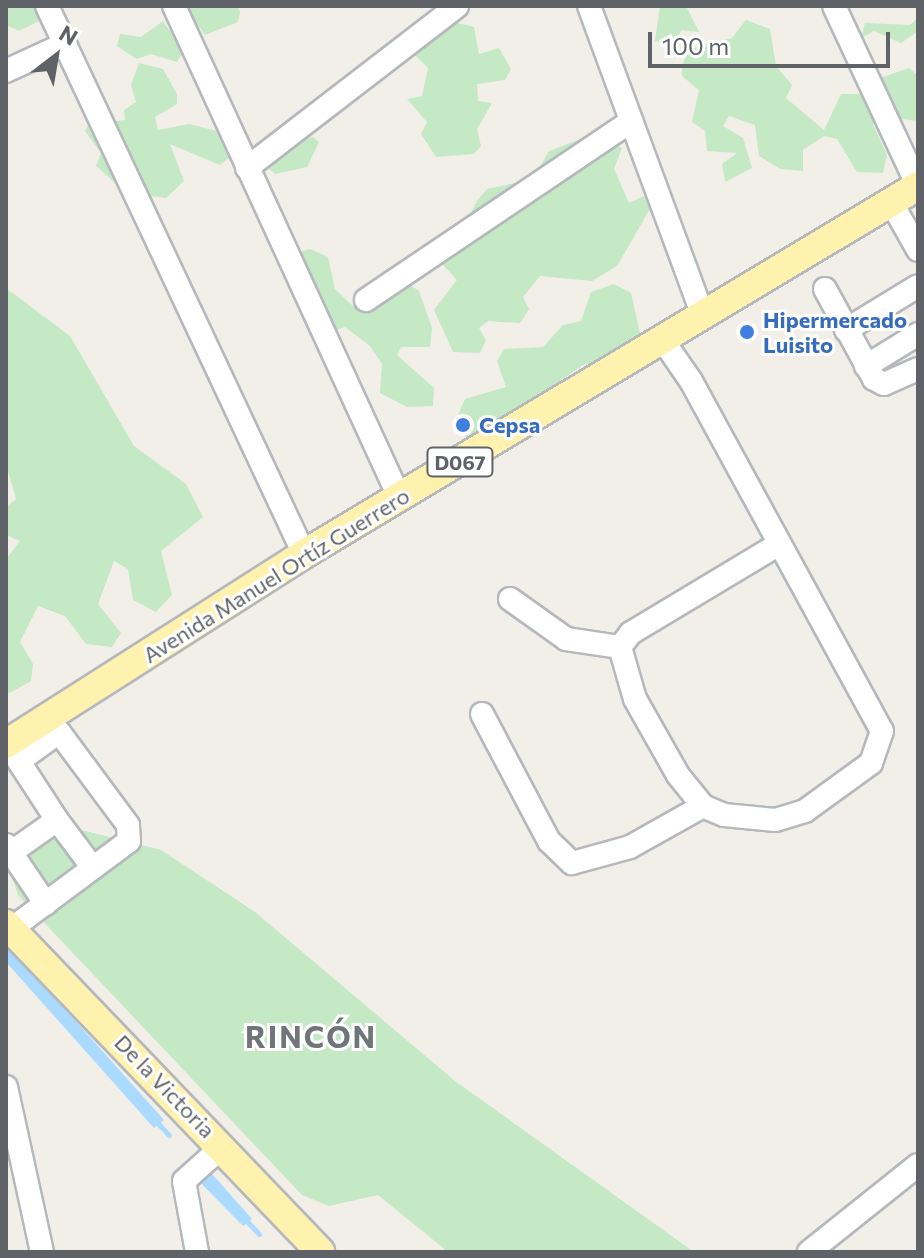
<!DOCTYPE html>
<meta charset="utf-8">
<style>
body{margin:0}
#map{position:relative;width:924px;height:1258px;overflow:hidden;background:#f1efe8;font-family:Commissioner,sans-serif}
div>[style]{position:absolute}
.green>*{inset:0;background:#c5e8c5}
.water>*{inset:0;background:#aadaff}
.stream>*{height:5px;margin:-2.5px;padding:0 2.5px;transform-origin:2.5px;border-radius:2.5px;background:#aadaff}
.roads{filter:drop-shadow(2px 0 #b5b8bc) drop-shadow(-2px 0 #b5b8bc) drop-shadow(0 2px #b5b8bc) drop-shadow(0 -2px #b5b8bc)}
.minor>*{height:22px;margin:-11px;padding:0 11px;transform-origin:11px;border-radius:11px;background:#fff}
.major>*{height:28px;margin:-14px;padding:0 14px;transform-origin:14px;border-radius:14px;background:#fff2af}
.dots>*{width:22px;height:22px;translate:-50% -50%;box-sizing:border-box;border:4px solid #fff;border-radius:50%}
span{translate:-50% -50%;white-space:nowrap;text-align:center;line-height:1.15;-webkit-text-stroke:6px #fff;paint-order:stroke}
.shield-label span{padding:2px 6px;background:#fff;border:2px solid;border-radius:6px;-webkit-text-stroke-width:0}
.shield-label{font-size:20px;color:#5f6368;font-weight:700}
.shop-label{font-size:22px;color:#366cbe;font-weight:700}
.left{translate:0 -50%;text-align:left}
.street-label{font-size:22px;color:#5f6368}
.district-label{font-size:30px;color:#70757a;font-weight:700;letter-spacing:2px}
.frame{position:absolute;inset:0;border:8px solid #5f6368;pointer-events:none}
.north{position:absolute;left:16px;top:16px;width:80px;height:80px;-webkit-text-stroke:6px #fff;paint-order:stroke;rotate:31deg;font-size:22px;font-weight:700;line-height:32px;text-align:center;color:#5f6368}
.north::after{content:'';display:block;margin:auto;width:28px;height:36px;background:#5f6368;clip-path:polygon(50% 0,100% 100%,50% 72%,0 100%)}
.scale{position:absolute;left:648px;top:32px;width:242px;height:36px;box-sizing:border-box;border:4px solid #5f6368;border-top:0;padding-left:10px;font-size:24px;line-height:28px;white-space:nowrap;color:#5f6368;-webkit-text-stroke:6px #fff;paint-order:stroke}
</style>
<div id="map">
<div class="green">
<div style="clip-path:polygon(6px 6px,38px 6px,39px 21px,19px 31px,6px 25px)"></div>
<div style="clip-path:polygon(184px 6px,238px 6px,240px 12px,238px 22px,205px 35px)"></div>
<div style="clip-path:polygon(660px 6px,686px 6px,699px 32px,681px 30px,676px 44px,655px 41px)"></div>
<div style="clip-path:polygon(918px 18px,918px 31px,901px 43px,874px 31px,861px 38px,865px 23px,910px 25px)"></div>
<div style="clip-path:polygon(746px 20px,770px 29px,776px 66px,792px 85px,786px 98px,824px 130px,841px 94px,860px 94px,855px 69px,864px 54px,883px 77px,909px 68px,917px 75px,918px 121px,879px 116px,873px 124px,887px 155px,883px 173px,857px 172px,837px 139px,824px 136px,803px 150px,803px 171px,780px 169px,759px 156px,755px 125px,729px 116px,723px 126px,743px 138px,752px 168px,725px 182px,722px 164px,737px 153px,707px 151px,705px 131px,692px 122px,699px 90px,682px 76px,682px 65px,690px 49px,732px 38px)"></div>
<div style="clip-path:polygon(163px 21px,184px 51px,177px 62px,151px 54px,137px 59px,117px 46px,120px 34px,141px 37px)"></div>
<div style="clip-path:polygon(458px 23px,474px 27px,479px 54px,499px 48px,511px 69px,505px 80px,477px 84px,478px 101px,492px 103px,477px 129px,481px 146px,474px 154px,436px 157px,421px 134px,427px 122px,407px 99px,422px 96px,428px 68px,407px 47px)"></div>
<div style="clip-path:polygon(139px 63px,163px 69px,177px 94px,177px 104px,155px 117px,158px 130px,189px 124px,233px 135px,230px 157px,220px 165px,170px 144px,184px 181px,166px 198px,125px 192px,96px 166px,101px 153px,85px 131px,100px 101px,116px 121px,125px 120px,124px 110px,136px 102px,131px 85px)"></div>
<div style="clip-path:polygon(594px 134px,622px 148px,614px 169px,629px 203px,644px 196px,650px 209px,617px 266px,592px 281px,540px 276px,523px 297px,529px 309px,520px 323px,488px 321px,479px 328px,486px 340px,480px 353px,453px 352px,434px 310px,457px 280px,443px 265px,477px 201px,487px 189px,533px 179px,549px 151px)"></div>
<div style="clip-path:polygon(313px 137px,319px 142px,307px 167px,275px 174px,265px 165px,294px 142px)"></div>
<div style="clip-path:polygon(310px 249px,328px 257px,335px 289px,354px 307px,392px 273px,419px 291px,432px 328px,430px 347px,401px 347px,397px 355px,434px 388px,433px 406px,407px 407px,380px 393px,382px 364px,370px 346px,345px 327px,333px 331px,293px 292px,302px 251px)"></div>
<div style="clip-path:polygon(614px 284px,631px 293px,640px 333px,635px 341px,611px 360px,583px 365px,486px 431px,466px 437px,452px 429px,465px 399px,506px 387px,497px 361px,504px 349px,543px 347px,563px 325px,581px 321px,591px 292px)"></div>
<div style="clip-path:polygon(6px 288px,70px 336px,134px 446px,186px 484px,203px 517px,161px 551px,172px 595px,156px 612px,133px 600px,128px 569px,114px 561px,98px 604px,121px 633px,112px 647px,86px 644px,65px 616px,38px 606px,20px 642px,33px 664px,31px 681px,6px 695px,6px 559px,20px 541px,6px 535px,6px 507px,16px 499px,6px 464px)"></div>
<div style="clip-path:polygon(58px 824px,161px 850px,255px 912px,455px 1081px,694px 1252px,448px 1252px,378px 1195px,329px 1206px,302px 1195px,18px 895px,6px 858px,21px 829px)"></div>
</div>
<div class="water">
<div style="clip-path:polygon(6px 943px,164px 1120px,154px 1128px,6px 962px)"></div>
<div style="clip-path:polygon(205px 1166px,252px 1219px,243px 1226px,194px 1176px)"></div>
</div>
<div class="stream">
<div style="left:154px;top:1119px;width:22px;rotate:47deg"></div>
<div style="left:244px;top:1218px;width:22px;rotate:47deg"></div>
</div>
<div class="roads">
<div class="minor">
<div style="left:47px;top:6px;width:605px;rotate:64.87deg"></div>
<div style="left:174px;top:6px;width:542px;rotate:65.37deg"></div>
<div style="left:589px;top:6px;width:327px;rotate:69.8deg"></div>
<div style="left:834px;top:6px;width:199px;rotate:65deg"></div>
<div style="left:6px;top:71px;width:65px;rotate:-24.6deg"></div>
<div style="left:247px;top:168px;width:265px;rotate:-37.6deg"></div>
<div style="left:891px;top:202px;width:55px;rotate:60.6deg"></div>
<div style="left:825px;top:289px;width:102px;rotate:61.4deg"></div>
<div style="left:874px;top:379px;width:11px;rotate:27deg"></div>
<div style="left:884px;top:384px;width:37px;rotate:-24deg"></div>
<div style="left:366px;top:300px;width:320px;rotate:-34deg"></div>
<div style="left:846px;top:330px;width:84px;rotate:-31.4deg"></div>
<div style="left:662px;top:339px;width:51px;rotate:55.4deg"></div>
<div style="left:691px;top:381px;width:399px;rotate:61.4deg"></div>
<div style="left:882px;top:731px;width:34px;rotate:109deg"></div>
<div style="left:871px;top:763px;width:82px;rotate:144deg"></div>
<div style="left:805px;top:811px;width:31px;rotate:163deg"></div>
<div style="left:775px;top:820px;width:51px;rotate:-174.4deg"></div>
<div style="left:724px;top:815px;width:23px;rotate:-157deg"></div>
<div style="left:703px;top:806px;width:40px;rotate:-129deg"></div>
<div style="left:678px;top:775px;width:87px;rotate:-119.5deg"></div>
<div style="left:635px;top:699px;width:54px;rotate:-106.1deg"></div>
<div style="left:620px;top:647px;width:18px;rotate:-52deg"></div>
<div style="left:631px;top:633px;width:173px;rotate:-31deg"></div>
<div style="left:866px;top:366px;width:61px;rotate:-31.6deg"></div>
<div style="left:510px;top:599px;width:69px;rotate:35.5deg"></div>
<div style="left:566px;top:639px;width:55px;rotate:8.4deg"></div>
<div style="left:482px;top:714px;width:144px;rotate:62.2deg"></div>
<div style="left:549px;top:841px;width:32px;rotate:44deg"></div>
<div style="left:572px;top:863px;width:60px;rotate:-15.4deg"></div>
<div style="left:630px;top:847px;width:84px;rotate:-29.3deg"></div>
<div style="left:57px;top:820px;width:60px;rotate:53.1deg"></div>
<div style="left:6px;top:845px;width:71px;rotate:55.9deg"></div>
<div style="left:6px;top:856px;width:62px;rotate:-35.2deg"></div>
<div style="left:57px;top:820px;width:82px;rotate:-123.1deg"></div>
<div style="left:11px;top:929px;width:147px;rotate:-36.7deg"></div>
<div style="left:129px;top:841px;width:16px;rotate:-94deg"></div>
<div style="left:128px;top:825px;width:116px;rotate:-126.6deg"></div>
<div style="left:59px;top:732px;width:49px;rotate:144.1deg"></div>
<div style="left:6px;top:1087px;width:169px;rotate:77.7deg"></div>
<div style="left:197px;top:1252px;width:72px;rotate:-100.4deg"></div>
<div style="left:184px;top:1181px;width:52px;rotate:-41.9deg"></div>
<div style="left:809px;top:1252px;width:139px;rotate:-38.6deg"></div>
</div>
<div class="major">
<div style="left:6px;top:744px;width:353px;rotate:-32.5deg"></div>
<div style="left:304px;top:554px;width:716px;rotate:-30.94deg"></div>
<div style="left:6px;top:924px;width:454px;rotate:46.2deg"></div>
</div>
</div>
<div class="dots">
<div style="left:747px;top:332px;background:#3f7fe0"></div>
<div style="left:463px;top:425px;background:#3f7fe0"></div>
</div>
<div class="shield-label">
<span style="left:460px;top:462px">D067</span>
</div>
<div class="shop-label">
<span class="left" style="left:763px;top:332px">Hipermercado<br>Luisito</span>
<span class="left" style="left:479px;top:425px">Cepsa</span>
</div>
<div class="street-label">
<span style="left:276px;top:575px;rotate:-32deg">Avenida Manuel Ortíz Guerrero</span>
<span style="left:165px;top:1086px;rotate:46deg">De la Victoria</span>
</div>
<div class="district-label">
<span style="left:311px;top:1036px">RINCÓN</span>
</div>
<div class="frame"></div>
<div class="north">N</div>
<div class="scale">100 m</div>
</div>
